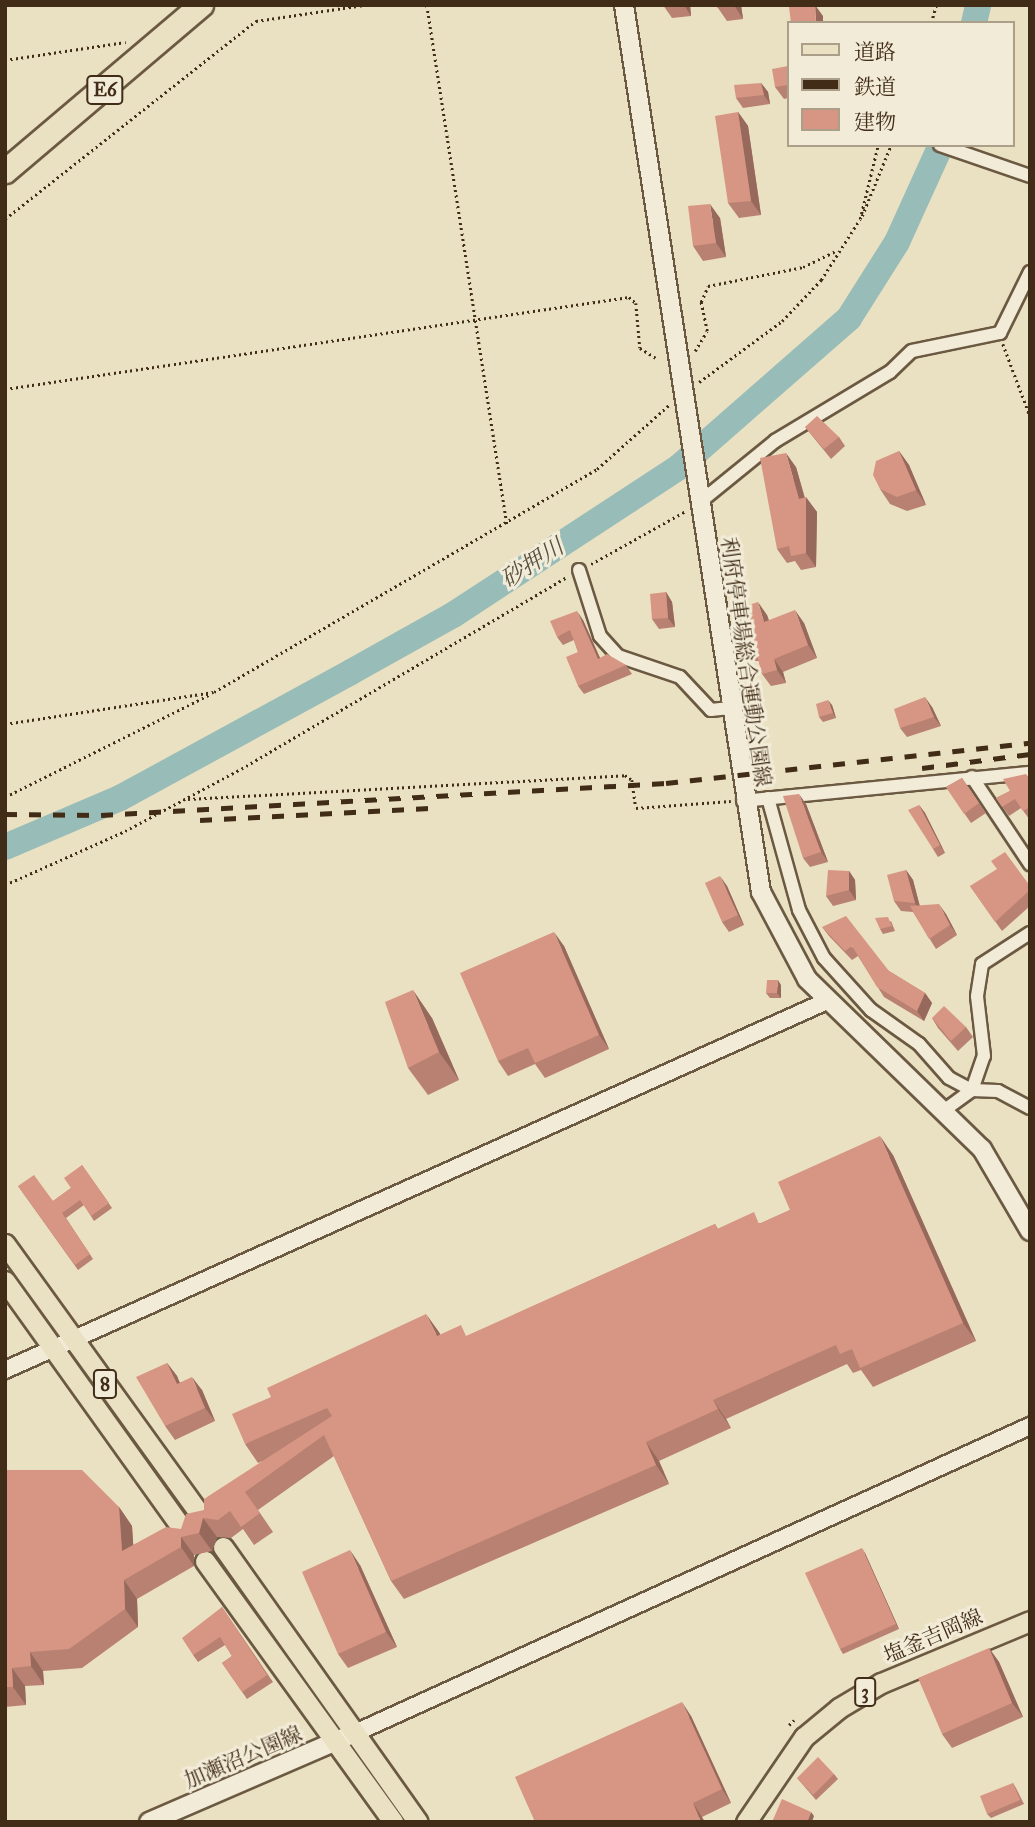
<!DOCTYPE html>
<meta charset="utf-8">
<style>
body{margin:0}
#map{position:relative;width:1035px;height:1827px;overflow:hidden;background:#eae0c2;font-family:"IM FELL Great Primer","Noto Serif JP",serif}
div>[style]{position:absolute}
.river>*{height:26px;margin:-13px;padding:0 13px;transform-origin:13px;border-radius:13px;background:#98bcb8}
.path>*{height:2.5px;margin-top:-1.25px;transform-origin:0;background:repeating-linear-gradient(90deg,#412c17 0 2px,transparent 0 5.5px)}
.roads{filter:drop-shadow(2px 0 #6b5942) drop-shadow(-2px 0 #6b5942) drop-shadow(0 2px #6b5942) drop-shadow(0 -2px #6b5942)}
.minor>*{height:12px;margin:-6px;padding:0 6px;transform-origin:6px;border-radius:6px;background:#f1ebd7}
.tertiary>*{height:16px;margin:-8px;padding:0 8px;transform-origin:8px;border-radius:8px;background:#f1ebd7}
.secondary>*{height:18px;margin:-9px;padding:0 9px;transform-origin:9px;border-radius:9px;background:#f1ebd7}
.primary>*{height:19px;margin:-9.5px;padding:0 9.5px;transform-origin:9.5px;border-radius:9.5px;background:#eae0c2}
.motorway>*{height:23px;margin:-11.5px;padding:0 11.5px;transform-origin:11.5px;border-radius:11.5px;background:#eae0c2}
.rail>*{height:4.5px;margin-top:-2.25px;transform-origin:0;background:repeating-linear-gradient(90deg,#412c17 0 12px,transparent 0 24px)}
.wall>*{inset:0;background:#b98171}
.shaded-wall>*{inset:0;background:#96695c}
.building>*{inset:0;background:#d79683}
span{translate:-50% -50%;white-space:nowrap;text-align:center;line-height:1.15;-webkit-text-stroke:6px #f1ebd7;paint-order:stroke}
.shield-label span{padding:2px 5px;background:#f1ebd7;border:2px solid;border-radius:5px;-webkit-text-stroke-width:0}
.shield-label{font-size:19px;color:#412c17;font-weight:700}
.street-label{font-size:21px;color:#412c17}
.water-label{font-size:23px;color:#57503f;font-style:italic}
.frame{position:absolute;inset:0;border:7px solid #412c17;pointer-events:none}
.legend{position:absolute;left:787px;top:21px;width:228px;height:126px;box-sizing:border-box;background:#f1ebd7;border:2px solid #ab9f8a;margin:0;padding:9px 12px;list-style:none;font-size:21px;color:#412c17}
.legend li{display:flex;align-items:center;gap:14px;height:35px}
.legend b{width:35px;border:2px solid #ab9f8a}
</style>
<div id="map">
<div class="river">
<div style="left:974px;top:23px;width:18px;rotate:-77deg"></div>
<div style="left:5px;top:847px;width:125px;rotate:-23.1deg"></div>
<div style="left:120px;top:798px;width:263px;rotate:-28.6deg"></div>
<div style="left:351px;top:672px;width:117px;rotate:-29.2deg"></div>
<div style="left:453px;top:615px;width:270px;rotate:-33.2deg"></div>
<div style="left:679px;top:467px;width:226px;rotate:-41.2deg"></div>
<div style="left:849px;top:318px;width:90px;rotate:-57.7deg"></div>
<div style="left:897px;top:242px;width:107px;rotate:-65.6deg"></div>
</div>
<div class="path">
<div style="left:427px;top:5px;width:525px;rotate:81.24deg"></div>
<div style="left:931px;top:23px;width:19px;rotate:-74deg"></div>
<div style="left:5px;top:60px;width:122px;rotate:-8.5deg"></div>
<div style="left:862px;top:216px;width:77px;rotate:-67.8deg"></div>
<div style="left:5px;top:219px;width:320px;rotate:-38.3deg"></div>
<div style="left:256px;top:21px;width:109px;rotate:-8.4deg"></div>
<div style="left:1003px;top:344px;width:77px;rotate:69.4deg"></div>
<div style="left:695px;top:351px;width:23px;rotate:-59deg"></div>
<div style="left:707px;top:331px;width:30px;rotate:-102deg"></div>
<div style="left:701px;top:302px;width:17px;rotate:-66deg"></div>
<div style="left:708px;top:286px;width:97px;rotate:-11.3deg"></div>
<div style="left:803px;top:267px;width:37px;rotate:-26deg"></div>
<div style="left:699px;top:382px;width:103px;rotate:-36.3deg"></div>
<div style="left:782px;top:321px;width:57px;rotate:-46.4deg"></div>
<div style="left:821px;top:280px;width:72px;rotate:-57.4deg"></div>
<div style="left:860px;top:219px;width:76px;rotate:-76.3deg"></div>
<div style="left:5px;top:389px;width:631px;rotate:-8.39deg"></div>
<div style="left:629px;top:297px;width:9px;rotate:41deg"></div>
<div style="left:636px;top:303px;width:45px;rotate:84.9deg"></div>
<div style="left:640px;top:348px;width:19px;rotate:32deg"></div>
<div style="left:591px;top:564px;width:109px;rotate:-29.2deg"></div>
<div style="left:5px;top:724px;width:211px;rotate:-8.7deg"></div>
<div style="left:214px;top:692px;width:443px;rotate:-30.2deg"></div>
<div style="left:597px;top:469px;width:96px;rotate:-41.6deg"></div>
<div style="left:5px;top:797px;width:230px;rotate:-26.6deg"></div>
<div style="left:188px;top:799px;width:438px;rotate:-3.1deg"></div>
<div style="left:625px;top:775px;width:9px;rotate:36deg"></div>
<div style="left:632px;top:780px;width:28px;rotate:82deg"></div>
<div style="left:636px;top:808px;width:95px;rotate:-4.2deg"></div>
<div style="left:5px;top:885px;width:132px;rotate:-24.2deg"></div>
<div style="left:125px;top:831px;width:137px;rotate:-28.2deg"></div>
<div style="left:246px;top:766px;width:373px;rotate:-30.5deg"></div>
<div style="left:789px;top:1725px;width:7px;rotate:-45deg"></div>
</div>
<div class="roads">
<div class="minor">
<div style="left:940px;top:145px;width:95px;rotate:19deg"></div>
<div style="left:700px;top:502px;width:97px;rotate:-39.1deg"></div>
<div style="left:775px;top:441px;width:134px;rotate:-31deg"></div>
<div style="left:890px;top:372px;width:30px;rotate:-44deg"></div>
<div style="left:912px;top:351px;width:90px;rotate:-11.6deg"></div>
<div style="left:1000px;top:333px;width:68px;rotate:-63.8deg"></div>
<div style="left:579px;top:570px;width:69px;rotate:72.3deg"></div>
<div style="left:600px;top:636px;width:27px;rotate:48deg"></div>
<div style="left:618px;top:656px;width:65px;rotate:18.7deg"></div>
<div style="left:680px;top:677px;width:45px;rotate:46.8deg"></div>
<div style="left:711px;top:710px;width:19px;rotate:-6deg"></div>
<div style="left:972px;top:777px;width:105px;rotate:56.3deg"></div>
<div style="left:768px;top:798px;width:116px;rotate:74.5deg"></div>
<div style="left:799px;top:910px;width:54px;rotate:62.5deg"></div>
<div style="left:824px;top:958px;width:70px;rotate:47.9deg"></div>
<div style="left:871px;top:1010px;width:59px;rotate:35.3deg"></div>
<div style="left:919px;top:1044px;width:45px;rotate:48.6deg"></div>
<div style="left:949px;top:1078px;width:26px;rotate:28deg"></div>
<div style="left:972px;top:1090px;width:26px;rotate:2deg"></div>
<div style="left:998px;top:1091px;width:36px;rotate:28deg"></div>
<div style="left:743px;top:801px;width:288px;rotate:-5.6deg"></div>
<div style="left:946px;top:1109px;width:32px;rotate:-36deg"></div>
<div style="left:972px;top:1090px;width:36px;rotate:-71deg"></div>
<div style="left:984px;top:1056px;width:60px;rotate:-96.7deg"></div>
<div style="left:977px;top:996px;width:32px;rotate:-81deg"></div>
<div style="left:982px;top:964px;width:57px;rotate:-32.9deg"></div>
</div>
<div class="tertiary">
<div style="left:5px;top:1370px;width:901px;rotate:-24.18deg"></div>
<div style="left:355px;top:1733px;width:742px;rotate:-24.46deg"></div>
</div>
<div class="secondary">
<div style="left:624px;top:5px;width:898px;rotate:81.22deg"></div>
<div style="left:761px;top:892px;width:98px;rotate:62.1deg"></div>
<div style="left:807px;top:979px;width:244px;rotate:44.2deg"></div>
<div style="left:982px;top:1149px;width:95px;rotate:59.7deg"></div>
<div style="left:149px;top:1822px;width:224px;rotate:-23.4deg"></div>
</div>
<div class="primary">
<div style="left:5px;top:1244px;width:344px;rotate:54.2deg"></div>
<div style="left:5px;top:1281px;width:315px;rotate:54.4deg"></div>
<div style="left:223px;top:1547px;width:337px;rotate:54.7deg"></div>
<div style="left:205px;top:1561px;width:322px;rotate:54.2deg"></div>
<div style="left:746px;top:1822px;width:103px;rotate:-55.7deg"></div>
<div style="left:804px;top:1737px;width:45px;rotate:-39.6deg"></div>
<div style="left:839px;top:1708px;width:49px;rotate:-30.8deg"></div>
<div style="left:881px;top:1683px;width:161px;rotate:-22.6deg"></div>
</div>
<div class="motorway">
<div style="left:5px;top:171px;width:257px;rotate:-40.3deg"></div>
</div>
</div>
<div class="rail">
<div style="left:922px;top:768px;width:109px;rotate:-7.4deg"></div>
<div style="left:5px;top:814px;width:96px;rotate:0.6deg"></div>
<div style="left:101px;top:815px;width:566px;rotate:-3.24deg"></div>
<div style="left:666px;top:783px;width:366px;rotate:-6.3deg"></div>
<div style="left:200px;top:820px;width:230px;rotate:-3deg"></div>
</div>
<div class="wall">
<div style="clip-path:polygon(663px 5px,690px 5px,691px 16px,672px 18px)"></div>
<div style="clip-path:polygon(715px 5px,741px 5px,743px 19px,727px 21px,718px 8px)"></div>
<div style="clip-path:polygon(788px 66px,788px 98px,784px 99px,775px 87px)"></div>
<div style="clip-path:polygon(761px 83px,768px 92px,770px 104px,743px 108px,736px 98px)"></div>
<div style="clip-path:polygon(738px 112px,748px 126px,761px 215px,739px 218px,728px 203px)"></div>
<div style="clip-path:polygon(720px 218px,726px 257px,703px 261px,693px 246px)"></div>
<div style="clip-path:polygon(805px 427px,839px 437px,845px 446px,831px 459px)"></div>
<div style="clip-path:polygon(899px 451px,909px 465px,926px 505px,907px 511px,890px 504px,880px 489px)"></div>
<div style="clip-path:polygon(796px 467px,805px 498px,817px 512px,816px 567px,801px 570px,795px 561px,787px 563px,777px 549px)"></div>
<div style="clip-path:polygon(666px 592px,672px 602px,675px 627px,659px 629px,652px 619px)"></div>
<div style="clip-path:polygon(767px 615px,769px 620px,804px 623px,817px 658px,783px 672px,786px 683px,771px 686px,762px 674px,759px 661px,754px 661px,745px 648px)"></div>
<div style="clip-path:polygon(583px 620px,600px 658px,626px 665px,632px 674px,584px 694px,578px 686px,578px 652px,574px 640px,563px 645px,557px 637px)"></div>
<div style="clip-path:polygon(832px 705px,836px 718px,823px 722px,819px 717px)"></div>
<div style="clip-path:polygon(932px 707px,941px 726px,907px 737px,900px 728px)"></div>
<div style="clip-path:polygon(962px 778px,986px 813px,971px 823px,946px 787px)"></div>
<div style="clip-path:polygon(1030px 779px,1030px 820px,1021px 808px,1009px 816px,996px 798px,1010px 791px)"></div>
<div style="clip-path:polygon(806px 804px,828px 862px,810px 867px,803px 858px)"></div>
<div style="clip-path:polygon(919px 805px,925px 813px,945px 853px,938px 857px,933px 849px)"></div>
<div style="clip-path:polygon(906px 870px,913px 880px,920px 906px,946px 914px,957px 935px,936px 949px,913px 912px,901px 911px,894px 901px)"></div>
<div style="clip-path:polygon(849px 871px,855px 880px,856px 900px,833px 906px,826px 896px)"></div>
<div style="clip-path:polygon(727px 886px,744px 925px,729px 932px,722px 922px)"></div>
<div style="clip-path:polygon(970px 886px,1030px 886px,1030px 906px,1002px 931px)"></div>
<div style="clip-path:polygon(891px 921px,895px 931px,883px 934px,880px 929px)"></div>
<div style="clip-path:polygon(822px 927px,889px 971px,925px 993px,932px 1003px,924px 1021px,884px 997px,858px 956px,852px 960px,829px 936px)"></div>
<div style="clip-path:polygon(564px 946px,609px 1049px,545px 1078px,535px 1064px,508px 1076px,498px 1061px)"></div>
<div style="clip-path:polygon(781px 985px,781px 998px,770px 998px,766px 993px)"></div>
<div style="clip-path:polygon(432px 1018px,459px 1080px,428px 1095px,408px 1068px)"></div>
<div style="clip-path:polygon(932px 1018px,966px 1027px,973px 1037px,958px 1051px,938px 1028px)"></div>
<div style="clip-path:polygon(893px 1155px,976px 1341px,873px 1387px,861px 1370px,853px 1373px,847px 1364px,726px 1419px,731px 1428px,659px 1461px,669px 1484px,404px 1599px,391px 1581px,334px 1456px,258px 1510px,273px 1532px,254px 1545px,243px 1529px,231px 1538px,217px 1537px,212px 1551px,194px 1555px,194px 1566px,137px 1599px,138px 1627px,82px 1668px,43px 1671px,44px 1685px,25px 1686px,26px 1705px,5px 1707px,5px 1470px,119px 1507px,132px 1526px,133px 1545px,181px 1529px,263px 1461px,258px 1463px,245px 1444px,439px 1332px,440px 1335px,468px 1336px,715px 1224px,718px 1229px,761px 1223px,790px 1210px)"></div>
<div style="clip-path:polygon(82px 1165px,112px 1208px,94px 1221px,84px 1205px,66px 1218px,93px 1259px,78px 1270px,18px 1186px,53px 1201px,71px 1188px)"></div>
<div style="clip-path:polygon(167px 1363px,177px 1376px,179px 1382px,202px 1390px,215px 1421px,175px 1440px,165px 1426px)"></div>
<div style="clip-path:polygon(865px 1553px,899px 1629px,843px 1654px,840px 1649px)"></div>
<div style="clip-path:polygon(360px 1565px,397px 1647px,348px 1668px,338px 1654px)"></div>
<div style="clip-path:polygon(222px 1607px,273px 1682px,247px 1699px,222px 1663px,232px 1656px,225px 1645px,198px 1662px,193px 1655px)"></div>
<div style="clip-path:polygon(989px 1648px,999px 1662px,1023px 1717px,952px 1748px,942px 1734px)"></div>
<div style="clip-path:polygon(691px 1716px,731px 1803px,702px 1817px,535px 1822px)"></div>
<div style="clip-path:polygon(834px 1774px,838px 1779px,816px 1800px,797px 1778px)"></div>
<div style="clip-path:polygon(1013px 1783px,1016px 1788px,1024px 1804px,991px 1818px,987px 1814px)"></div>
</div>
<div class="shaded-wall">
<div style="clip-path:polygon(684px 5px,690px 5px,691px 16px)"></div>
<div style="clip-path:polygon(734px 5px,741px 5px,743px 19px)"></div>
<div style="clip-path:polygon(815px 5px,823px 16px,823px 23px,816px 23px)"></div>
<div style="clip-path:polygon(761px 83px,768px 92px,770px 104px,764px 95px)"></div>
<div style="clip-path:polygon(738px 112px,748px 126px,761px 215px,751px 201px)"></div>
<div style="clip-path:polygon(710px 204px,720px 218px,726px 257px,716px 243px)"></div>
<div style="clip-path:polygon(899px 451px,909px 465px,926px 505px,916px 490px)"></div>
<div style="clip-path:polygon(786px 453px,796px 467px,806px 503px,806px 497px,817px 512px,816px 567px,806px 553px,799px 499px)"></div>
<div style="clip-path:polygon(666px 592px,672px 602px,675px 627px,668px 618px)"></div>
<div style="clip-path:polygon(758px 602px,767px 615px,773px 635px,764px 622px)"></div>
<div style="clip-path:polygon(795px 610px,804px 623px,817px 658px,808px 645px)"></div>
<div style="clip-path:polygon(577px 611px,583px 620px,604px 667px,598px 659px)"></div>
<div style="clip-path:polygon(774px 659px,783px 672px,786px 683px,777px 670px)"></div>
<div style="clip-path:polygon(925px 697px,932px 707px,941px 726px,934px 717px)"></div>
<div style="clip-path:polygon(828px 700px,832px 705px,836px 718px,833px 713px)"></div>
<div style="clip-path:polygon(799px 794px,806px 804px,828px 862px,821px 852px)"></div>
<div style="clip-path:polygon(919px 805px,925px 813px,945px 853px,940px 845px)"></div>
<div style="clip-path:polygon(906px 870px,913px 880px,921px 912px,915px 903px)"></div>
<div style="clip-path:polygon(849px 871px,855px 880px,856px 900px,849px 890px)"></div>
<div style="clip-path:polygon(720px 876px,727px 886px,744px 925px,738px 915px)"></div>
<div style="clip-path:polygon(939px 904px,946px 914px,957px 935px,950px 925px)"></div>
<div style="clip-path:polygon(554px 932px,564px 946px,609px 1049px,599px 1035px)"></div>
<div style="clip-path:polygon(778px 980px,781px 985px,781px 998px,777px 993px)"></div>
<div style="clip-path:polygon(413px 990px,432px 1018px,459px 1080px,439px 1052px)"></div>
<div style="clip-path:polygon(925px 993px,932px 1003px,924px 1021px,917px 1011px)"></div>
<div style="clip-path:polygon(880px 1136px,893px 1155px,976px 1341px,963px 1323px)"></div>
<div style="clip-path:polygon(426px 1314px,439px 1332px,450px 1355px,437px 1336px)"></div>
<div style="clip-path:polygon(167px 1363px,177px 1376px,186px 1397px,177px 1384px)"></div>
<div style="clip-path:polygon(192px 1377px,202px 1390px,215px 1421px,205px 1408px)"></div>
<div style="clip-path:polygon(713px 1400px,726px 1419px,731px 1428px,718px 1409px)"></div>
<div style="clip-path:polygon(646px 1442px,659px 1461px,669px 1484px,656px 1465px)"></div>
<div style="clip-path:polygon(119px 1507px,132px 1526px,135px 1570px,122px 1551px)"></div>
<div style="clip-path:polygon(203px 1518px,217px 1537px,212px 1551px,199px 1533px)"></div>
<div style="clip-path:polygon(181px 1537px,194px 1555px,194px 1566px,181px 1547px)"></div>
<div style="clip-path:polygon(862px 1548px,865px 1553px,899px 1629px,896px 1624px)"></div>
<div style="clip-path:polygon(350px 1550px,360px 1565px,397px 1647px,386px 1632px)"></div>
<div style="clip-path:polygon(124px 1580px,137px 1599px,138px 1627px,125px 1609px)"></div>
<div style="clip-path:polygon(989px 1648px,999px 1662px,1023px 1717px,1012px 1703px)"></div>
<div style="clip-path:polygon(30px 1652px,43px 1671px,44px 1685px,31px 1666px)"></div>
<div style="clip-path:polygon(12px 1668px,25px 1686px,26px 1705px,13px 1687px)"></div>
<div style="clip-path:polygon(682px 1702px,691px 1716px,731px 1803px,722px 1789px)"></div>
<div style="clip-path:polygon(693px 1803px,702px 1817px,705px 1822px,701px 1822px)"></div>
<div style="clip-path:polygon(811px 1812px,814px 1816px,812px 1822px,807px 1822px)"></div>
</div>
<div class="building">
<div style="clip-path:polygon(807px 5px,815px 5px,816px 23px,791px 23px,789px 7px)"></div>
<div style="clip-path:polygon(788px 66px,788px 85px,775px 87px,772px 69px)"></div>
<div style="clip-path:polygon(761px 83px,764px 95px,736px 98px,734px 85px)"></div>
<div style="clip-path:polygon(738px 112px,751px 201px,728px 203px,715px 116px)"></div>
<div style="clip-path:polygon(710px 204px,716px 243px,693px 246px,688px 206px)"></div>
<div style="clip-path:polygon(817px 416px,839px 437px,824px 449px,805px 427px)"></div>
<div style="clip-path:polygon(899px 451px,916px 490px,897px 497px,880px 489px,873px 475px,876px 461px)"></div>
<div style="clip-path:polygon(786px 453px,799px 499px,806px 497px,806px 553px,791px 556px,789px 546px,777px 549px,760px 458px)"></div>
<div style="clip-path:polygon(666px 592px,668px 618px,652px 619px,650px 594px)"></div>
<div style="clip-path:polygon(758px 602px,764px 622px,795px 610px,808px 645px,774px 659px,777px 670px,762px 674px,755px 648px,745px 648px,736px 609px)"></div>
<div style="clip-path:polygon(577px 611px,598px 659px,607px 654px,626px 665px,578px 686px,566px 657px,578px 652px,570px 630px,557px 637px,550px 621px)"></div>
<div style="clip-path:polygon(925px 697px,934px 717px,900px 728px,894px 709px)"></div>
<div style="clip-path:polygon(828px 700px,833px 713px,819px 717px,816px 704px)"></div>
<div style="clip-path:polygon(1026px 774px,1030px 779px,1030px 807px,1023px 811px,1015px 799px,1002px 807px,996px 798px,1010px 791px,1003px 779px)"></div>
<div style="clip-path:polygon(962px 778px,979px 803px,964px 814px,946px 787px)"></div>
<div style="clip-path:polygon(799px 794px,821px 852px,803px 858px,783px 796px)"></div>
<div style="clip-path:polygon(919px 805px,940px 845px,933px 849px,908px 810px)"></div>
<div style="clip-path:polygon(1005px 852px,1030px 886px,1030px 890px,995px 922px,970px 886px,997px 869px,991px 861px)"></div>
<div style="clip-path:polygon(828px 870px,849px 871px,849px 890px,826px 896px)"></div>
<div style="clip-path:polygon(906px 870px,915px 903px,894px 901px,887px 875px)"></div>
<div style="clip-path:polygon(720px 876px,738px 915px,722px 922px,705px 883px)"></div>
<div style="clip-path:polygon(939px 904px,950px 925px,929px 939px,910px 906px)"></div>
<div style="clip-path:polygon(846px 916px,889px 971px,925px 993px,917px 1011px,877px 987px,852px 946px,845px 951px,822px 927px)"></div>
<div style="clip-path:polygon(888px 917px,892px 926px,880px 929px,875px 918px)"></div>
<div style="clip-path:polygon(554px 932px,599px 1035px,535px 1063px,528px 1048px,498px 1061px,460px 973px)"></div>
<div style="clip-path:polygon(767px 980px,778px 980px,777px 993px,766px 993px)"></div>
<div style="clip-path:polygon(413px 990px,439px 1052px,408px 1068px,385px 1002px)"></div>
<div style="clip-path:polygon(944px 1006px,966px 1027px,951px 1041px,932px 1018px)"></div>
<div style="clip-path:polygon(880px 1136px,963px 1323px,860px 1368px,852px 1349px,840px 1354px,836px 1345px,713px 1400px,718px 1409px,646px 1442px,656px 1465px,391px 1581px,324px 1435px,245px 1492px,260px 1513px,241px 1527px,230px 1511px,218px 1520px,203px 1518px,199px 1533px,181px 1537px,181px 1547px,124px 1580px,125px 1609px,69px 1649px,30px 1652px,31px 1666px,12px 1668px,13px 1687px,5px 1687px,5px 1470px,82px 1470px,119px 1507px,122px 1551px,166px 1527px,181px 1529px,186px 1514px,204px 1510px,204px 1499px,332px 1416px,327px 1408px,245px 1444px,232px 1414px,271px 1397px,267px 1388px,426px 1314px,437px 1336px,461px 1325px,466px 1336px,715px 1224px,717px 1229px,754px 1212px,759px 1224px,790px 1210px,778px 1182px)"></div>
<div style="clip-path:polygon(82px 1165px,109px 1203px,91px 1216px,80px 1200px,62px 1213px,90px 1254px,75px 1265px,18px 1186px,34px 1175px,53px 1201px,71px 1188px,64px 1178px)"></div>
<div style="clip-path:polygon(167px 1363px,177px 1384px,192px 1377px,205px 1408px,165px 1426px,136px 1377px)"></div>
<div style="clip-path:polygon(862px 1548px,896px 1624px,840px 1649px,805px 1573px)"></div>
<div style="clip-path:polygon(350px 1550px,386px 1632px,338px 1654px,302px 1572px)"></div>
<div style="clip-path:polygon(222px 1607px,267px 1675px,242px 1692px,222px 1663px,232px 1656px,220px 1637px,193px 1655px,182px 1638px)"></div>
<div style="clip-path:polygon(989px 1648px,1012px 1703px,942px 1734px,918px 1678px)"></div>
<div style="clip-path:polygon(682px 1702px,722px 1789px,693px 1803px,701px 1822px,535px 1822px,515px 1777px)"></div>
<div style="clip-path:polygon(818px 1757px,834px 1774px,813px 1795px,797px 1778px)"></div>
<div style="clip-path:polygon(1013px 1783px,1020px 1800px,987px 1814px,980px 1796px)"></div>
<div style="clip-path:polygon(782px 1799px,811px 1812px,807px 1822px,772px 1822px)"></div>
</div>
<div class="shield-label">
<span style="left:105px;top:90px">E6</span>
<span style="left:105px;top:1384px">8</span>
<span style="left:865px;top:1692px">3</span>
</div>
<div class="street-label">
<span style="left:746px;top:662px;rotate:82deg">利府停車場総合運動公園線</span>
<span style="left:933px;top:1636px;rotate:-23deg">塩釜吉岡線</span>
<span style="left:243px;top:1757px;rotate:-23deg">加瀬沼公園線</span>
</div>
<div class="water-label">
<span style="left:532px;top:563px;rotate:-33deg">砂押川</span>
</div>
<div class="frame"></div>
<ul class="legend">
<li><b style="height:9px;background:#eae0c2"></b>道路</li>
<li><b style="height:9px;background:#412c17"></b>鉄道</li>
<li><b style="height:19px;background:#d79683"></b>建物</li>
</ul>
</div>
